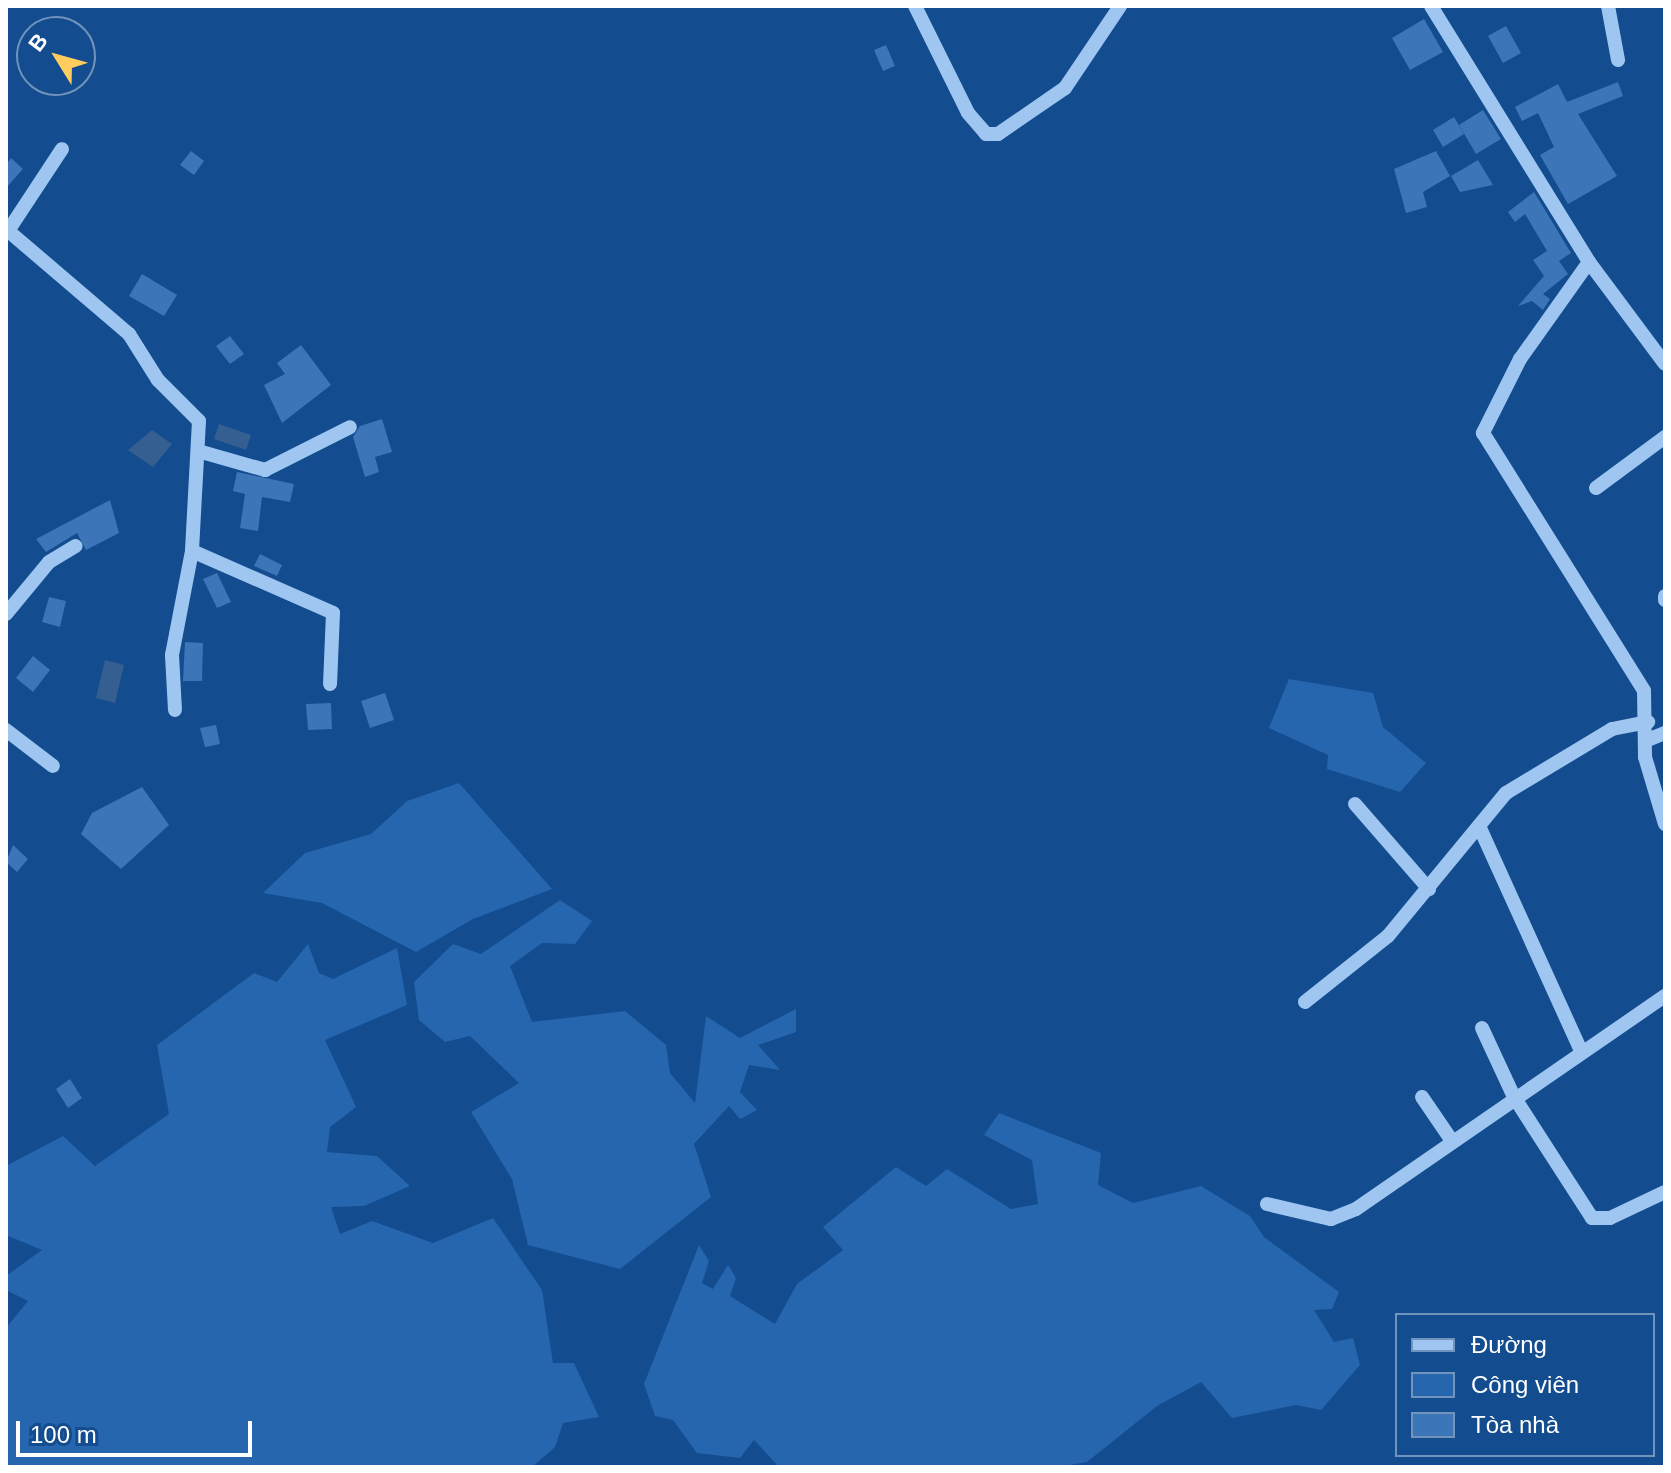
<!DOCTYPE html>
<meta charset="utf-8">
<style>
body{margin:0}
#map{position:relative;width:1671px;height:1473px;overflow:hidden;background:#134c8f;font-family:Helvetica,sans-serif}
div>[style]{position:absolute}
.green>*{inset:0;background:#2566ae}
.water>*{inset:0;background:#355f90}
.building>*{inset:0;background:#3c76b8}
.minor>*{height:14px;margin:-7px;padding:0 7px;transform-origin:7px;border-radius:7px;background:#9ec6f1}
span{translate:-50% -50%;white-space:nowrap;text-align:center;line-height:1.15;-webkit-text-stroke:8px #134c8f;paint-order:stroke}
.frame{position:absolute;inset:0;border:8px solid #fff;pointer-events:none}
.legend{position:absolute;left:1395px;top:1313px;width:260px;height:144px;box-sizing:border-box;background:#134c8f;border:2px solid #7194bc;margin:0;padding:10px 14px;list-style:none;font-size:24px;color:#fff}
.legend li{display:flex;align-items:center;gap:16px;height:40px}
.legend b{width:40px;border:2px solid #7194bc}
.north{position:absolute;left:16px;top:16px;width:80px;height:80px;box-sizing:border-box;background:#134c8f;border:2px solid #7194bc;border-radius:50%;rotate:307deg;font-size:22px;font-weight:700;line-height:32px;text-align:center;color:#fff}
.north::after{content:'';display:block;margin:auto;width:28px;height:36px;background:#ffcd5e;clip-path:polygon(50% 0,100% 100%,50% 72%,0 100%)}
.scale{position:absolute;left:16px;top:1421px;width:236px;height:36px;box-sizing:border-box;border:4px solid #fff;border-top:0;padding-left:10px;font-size:24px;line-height:28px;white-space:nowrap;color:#fff;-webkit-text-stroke:6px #134c8f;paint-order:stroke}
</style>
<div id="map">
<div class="green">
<div style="clip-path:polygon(1289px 679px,1373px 693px,1383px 727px,1426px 763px,1400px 792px,1327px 769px,1328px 755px,1269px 728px)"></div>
<div style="clip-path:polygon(459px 783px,552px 889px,473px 919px,416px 952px,322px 903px,263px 893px,305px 853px,371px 834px,407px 801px)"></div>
<div style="clip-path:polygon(560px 900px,592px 921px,575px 944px,542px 943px,510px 966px,532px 1022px,625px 1011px,666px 1045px,670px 1073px,695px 1103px,706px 1016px,740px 1038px,796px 1009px,796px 1032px,758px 1045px,780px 1070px,749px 1065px,740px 1092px,757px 1110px,740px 1119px,729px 1106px,694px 1144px,711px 1197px,620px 1269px,528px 1245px,512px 1179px,471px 1112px,519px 1083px,470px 1036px,445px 1042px,419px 1020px,414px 982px,453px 944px,481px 954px)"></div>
<div style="clip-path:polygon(308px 944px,319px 973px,333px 979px,397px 948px,407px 1005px,325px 1040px,356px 1107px,330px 1127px,327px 1152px,377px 1156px,410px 1186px,364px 1206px,331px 1207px,340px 1234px,372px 1221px,433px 1243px,493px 1218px,542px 1290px,553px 1363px,574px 1363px,599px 1417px,563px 1423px,555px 1447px,532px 1467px,6px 1467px,6px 1328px,28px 1301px,6px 1290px,6px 1276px,42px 1250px,6px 1235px,6px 1166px,63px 1136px,95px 1166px,169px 1114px,157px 1045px,254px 973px,277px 982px)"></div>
<div style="clip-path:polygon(999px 1113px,1101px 1153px,1098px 1185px,1133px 1203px,1201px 1186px,1250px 1216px,1264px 1237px,1339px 1292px,1332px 1309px,1314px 1310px,1334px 1342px,1353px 1338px,1360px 1365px,1321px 1410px,1296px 1405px,1232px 1418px,1201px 1382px,1157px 1406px,1087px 1462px,1058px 1467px,779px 1467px,754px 1440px,740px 1458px,697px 1453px,673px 1420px,655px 1416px,644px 1384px,699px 1245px,709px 1261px,702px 1283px,713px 1289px,728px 1265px,736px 1278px,730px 1296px,775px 1324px,797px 1284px,843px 1250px,823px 1227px,896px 1167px,926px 1186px,947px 1169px,1011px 1209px,1038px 1204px,1032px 1160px,984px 1135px)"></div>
</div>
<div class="water">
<div style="clip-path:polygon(219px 424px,251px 435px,246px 450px,214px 439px)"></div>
<div style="clip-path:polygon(152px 430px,172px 444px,153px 467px,128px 450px)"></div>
<div style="clip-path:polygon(105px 660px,124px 665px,115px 703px,96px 698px)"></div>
</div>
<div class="building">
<div style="clip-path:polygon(1424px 19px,1443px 52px,1410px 70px,1392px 38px)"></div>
<div style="clip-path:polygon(1506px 26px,1521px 53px,1503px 63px,1488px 36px)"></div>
<div style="clip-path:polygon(886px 45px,895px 66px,883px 71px,874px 50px)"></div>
<div style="clip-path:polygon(1618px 82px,1623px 96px,1578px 114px,1617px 176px,1568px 204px,1540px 155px,1554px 147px,1538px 113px,1522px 121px,1515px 107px,1558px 84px,1567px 102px)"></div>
<div style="clip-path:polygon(1483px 110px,1501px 139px,1476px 154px,1459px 125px)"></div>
<div style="clip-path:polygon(1454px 117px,1464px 134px,1443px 147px,1433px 130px)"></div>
<div style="clip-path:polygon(191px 151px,204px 161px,194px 175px,180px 165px)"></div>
<div style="clip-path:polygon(1436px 151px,1450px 176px,1423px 192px,1427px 207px,1406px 213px,1394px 169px)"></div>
<div style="clip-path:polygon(11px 158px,23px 169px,6px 188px,6px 165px)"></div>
<div style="clip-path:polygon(1478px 160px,1493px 185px,1460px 192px,1451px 176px)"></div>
<div style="clip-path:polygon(1534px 192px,1571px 253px,1559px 261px,1568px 274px,1543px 294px,1550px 299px,1543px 310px,1532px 301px,1518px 306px,1544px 276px,1533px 260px,1547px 251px,1525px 214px,1515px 222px,1508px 212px)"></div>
<div style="clip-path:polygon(142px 274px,177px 295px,164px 316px,129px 296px)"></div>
<div style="clip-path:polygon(230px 336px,244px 354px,230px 364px,216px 346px)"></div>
<div style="clip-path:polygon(301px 345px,331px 385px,282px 423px,264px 385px,285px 374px,277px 363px)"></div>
<div style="clip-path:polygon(382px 419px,392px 452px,375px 457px,379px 472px,365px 477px,353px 437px,360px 426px)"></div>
<div style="clip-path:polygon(237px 472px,294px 484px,290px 502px,262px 497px,258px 531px,240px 528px,245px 494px,233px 491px)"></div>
<div style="clip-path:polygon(110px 500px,119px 533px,86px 550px,77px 533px,46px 552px,36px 539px)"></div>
<div style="clip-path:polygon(260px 554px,282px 565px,277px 576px,254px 566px)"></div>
<div style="clip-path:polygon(217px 573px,231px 602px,217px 608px,203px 579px)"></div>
<div style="clip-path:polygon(49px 597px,66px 601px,60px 627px,42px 622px)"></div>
<div style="clip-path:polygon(185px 642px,203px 643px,202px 681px,183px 681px)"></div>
<div style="clip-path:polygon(33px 656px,50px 670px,33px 692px,16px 678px)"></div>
<div style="clip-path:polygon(385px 693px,394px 720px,370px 728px,361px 701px)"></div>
<div style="clip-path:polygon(331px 703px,332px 729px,308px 730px,306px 704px)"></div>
<div style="clip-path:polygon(216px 725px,220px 744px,205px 747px,200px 728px)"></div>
<div style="clip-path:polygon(142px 787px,169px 825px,121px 869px,81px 834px,92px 813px)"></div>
<div style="clip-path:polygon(13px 845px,28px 859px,17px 872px,6px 862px)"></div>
<div style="clip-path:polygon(70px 1079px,82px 1098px,68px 1108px,56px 1089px)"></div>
</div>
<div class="minor">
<div style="left:915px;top:6px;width:119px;rotate:63.6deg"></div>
<div style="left:968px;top:113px;width:28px;rotate:49deg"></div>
<div style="left:986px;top:134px;width:12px"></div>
<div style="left:998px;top:134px;width:81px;rotate:-34.5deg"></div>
<div style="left:1065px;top:88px;width:99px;rotate:-56.1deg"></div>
<div style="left:1431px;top:6px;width:301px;rotate:58.3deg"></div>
<div style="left:1589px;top:262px;width:127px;rotate:53.3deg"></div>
<div style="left:1608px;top:6px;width:55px;rotate:79.5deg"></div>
<div style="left:6px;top:229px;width:162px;rotate:40.5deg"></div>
<div style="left:129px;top:334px;width:54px;rotate:57.8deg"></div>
<div style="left:158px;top:380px;width:58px;rotate:45deg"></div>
<div style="left:199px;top:421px;width:130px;rotate:93.1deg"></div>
<div style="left:192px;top:551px;width:106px;rotate:100.9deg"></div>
<div style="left:172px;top:655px;width:55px;rotate:86.9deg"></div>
<div style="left:8px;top:231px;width:98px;rotate:-56.6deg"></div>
<div style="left:1589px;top:262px;width:119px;rotate:125.4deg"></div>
<div style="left:1520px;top:359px;width:83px;rotate:116.6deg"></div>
<div style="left:1483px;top:433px;width:304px;rotate:58deg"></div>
<div style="left:1644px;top:691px;width:66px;rotate:89.1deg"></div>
<div style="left:1645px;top:757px;width:70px;rotate:73.4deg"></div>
<div style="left:198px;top:451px;width:70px;rotate:15.8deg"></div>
<div style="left:265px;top:470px;width:95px;rotate:-26.8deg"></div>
<div style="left:1596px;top:488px;width:86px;rotate:-36.5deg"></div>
<div style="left:192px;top:551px;width:154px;rotate:23.7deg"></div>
<div style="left:333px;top:613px;width:71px;rotate:92.4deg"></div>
<div style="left:1665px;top:596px;width:4px;rotate:90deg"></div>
<div style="left:6px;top:614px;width:67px;rotate:-50.4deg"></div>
<div style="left:49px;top:562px;width:31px;rotate:-31deg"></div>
<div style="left:6px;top:730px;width:59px;rotate:37.5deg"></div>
<div style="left:1645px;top:741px;width:22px;rotate:-22deg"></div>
<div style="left:1355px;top:804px;width:113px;rotate:49deg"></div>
<div style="left:1479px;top:826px;width:247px;rotate:65.6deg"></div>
<div style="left:1305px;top:1002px;width:106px;rotate:-38.5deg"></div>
<div style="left:1388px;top:936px;width:185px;rotate:-50.5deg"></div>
<div style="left:1506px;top:793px;width:124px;rotate:-31.1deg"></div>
<div style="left:1612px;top:729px;width:37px;rotate:-11deg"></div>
<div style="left:1482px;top:1028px;width:76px;rotate:65.1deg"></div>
<div style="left:1514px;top:1097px;width:144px;rotate:57.2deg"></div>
<div style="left:1592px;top:1218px;width:18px"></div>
<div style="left:1610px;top:1218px;width:61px;rotate:-25.3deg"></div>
<div style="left:1422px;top:1097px;width:53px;rotate:55.7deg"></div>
<div style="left:1267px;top:1204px;width:66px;rotate:13.2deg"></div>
<div style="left:1331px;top:1219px;width:27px;rotate:-22deg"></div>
<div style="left:1356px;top:1209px;width:375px;rotate:-34.6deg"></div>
</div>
<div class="frame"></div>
<ul class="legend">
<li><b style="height:10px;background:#9ec6f1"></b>Đường</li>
<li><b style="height:22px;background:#2566ae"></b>Công viên</li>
<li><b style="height:22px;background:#3c76b8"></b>Tòa nhà</li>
</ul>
<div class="north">B</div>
<div class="scale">100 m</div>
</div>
